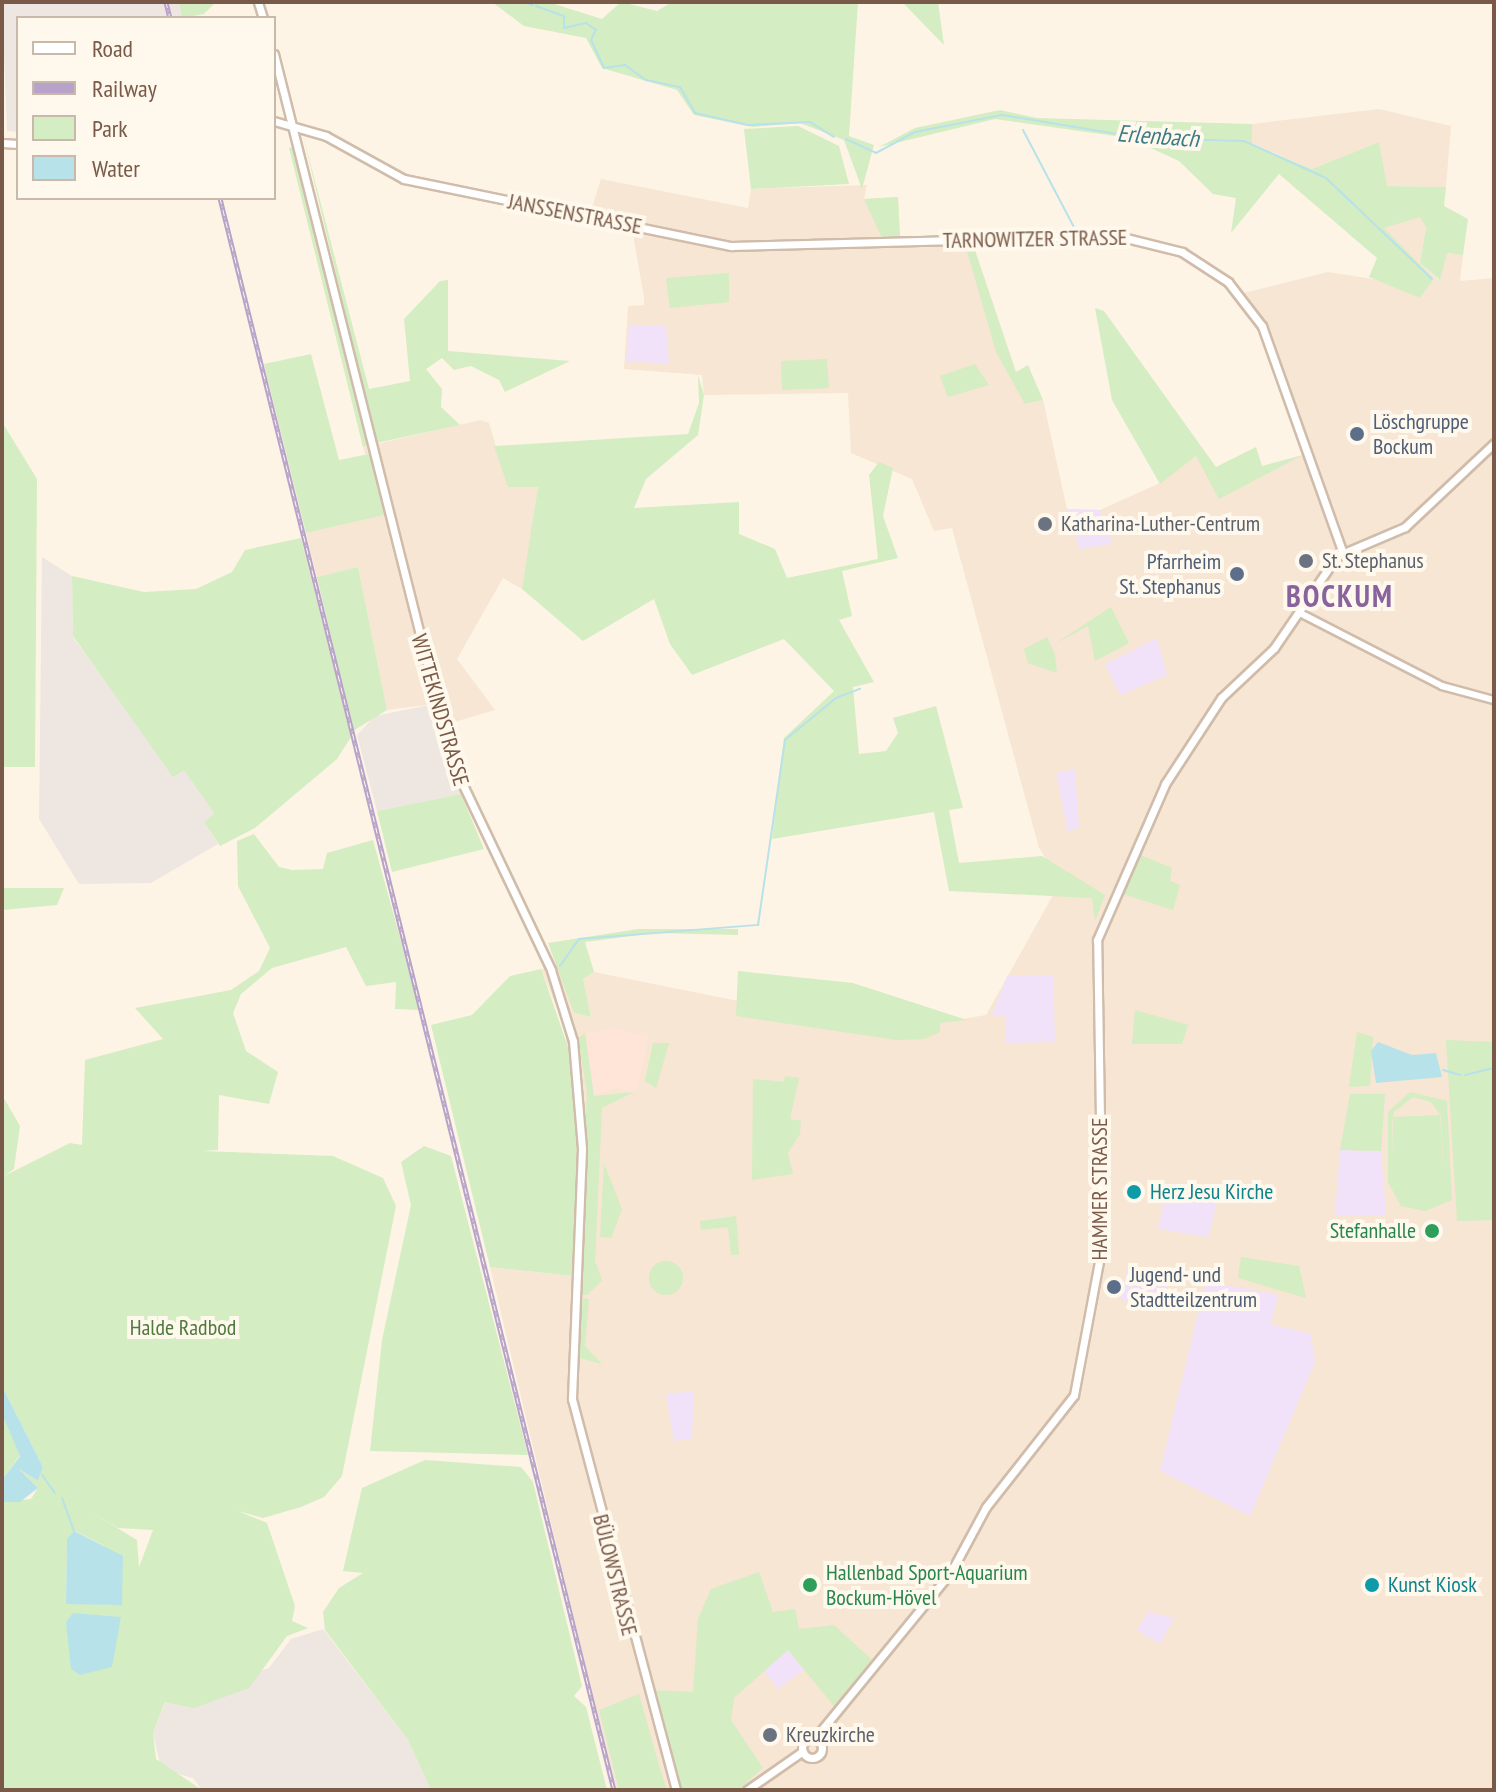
<!DOCTYPE html>
<meta charset="utf-8">
<style>
body{margin:0}
#map{position:relative;width:1496px;height:1792px;overflow:hidden;background:#fef4e5;font-family:"PT Sans Narrow",sans-serif}
div>[style]{position:absolute}
.residential>*{inset:0;background:#f6e6d3}
.commercial>*{inset:0;background:#ffe4d8}
.industrial>*{inset:0;background:#eee6e0}
.education>*{inset:0;background:#f1e2fa}
.green>*{inset:0;background:#d4edc2}
.round{border-radius:50%}
.water>*{inset:0;background:#b8e2e9}
.stream>*{height:2px;margin:-1px;padding:0 1px;transform-origin:1px;border-radius:1px;background:#b8e2e9}
.roads{filter:drop-shadow(2px 0 #d0bcaa) drop-shadow(-2px 0 #d0bcaa) drop-shadow(0 2px #d0bcaa) drop-shadow(0 -2px #d0bcaa)}
.tertiary>*{height:6px;margin:-3px;padding:0 3px;transform-origin:3px;border-radius:3px;background:#fff}
.secondary>*{height:7px;margin:-3.5px;padding:0 3.5px;transform-origin:3.5px;border-radius:3.5px;background:#fff}
.secondary>.ring{margin:-3.5px;padding:0;box-sizing:content-box;background:none;border:7px solid #fff;border-radius:50%}
.rail>*{height:5px;margin-top:-2.5px;transform-origin:0;background:repeating-linear-gradient(90deg,#fff8ed 0 6px,#b7a2c9 0 12px);box-sizing:border-box;border-block:2px solid #b7a2c9}
.dots>*{width:22px;height:22px;translate:-50% -50%;box-sizing:border-box;border:4px solid #fff8ed;border-radius:50%}
span{translate:-50% -50%;white-space:nowrap;text-align:center;line-height:1.15;-webkit-text-stroke:8px #fff8ed;paint-order:stroke}
.street-label{font-size:22px;color:#795a48}
.service-label{font-size:22px;color:#4e5e75}
.left{translate:0 -50%;text-align:left}
.right{translate:-100% -50%;text-align:right}
.worship-label{font-size:22px;color:#5b616d}
.culture-label{font-size:22px;color:#0d838f}
.leisure-label{font-size:22px;color:#27864d}
.park-label{font-size:22px;color:#4e7a3c}
.water-label{font-size:24px;color:#3d7b87;font-style:italic}
.district-label{font-size:30px;color:#89639d;font-weight:700;letter-spacing:2px}
.frame{position:absolute;inset:0;border:4px solid #795a48;pointer-events:none}
.legend{position:absolute;left:16px;top:16px;width:260px;height:184px;box-sizing:border-box;background:#fff8ed;border:2px solid #c9b9ab;margin:0;padding:10px 14px;list-style:none;font-size:24px;color:#795a48}
.legend li{display:flex;align-items:center;gap:16px;height:40px}
.legend b{width:40px;border:2px solid #c9b9ab}
</style>
<div id="map">
<div class="residential">
<div style="clip-path:polygon(1379px 109px,1451px 126px,1446px 187px,1386px 186px,1379px 142px,1312px 169px,1251px 143px,1252px 124px)"></div>
<div style="clip-path:polygon(601px 179px,748px 208px,751px 189px,867px 185px,864px 199px,898px 197px,900px 237px,966px 235px,1025px 404px,1043px 400px,1067px 509px,1100px 510px,1160px 483px,1196px 456px,1216px 484px,1303px 455px,1263px 336px,1236px 295px,1328px 272px,1379px 280px,1420px 298px,1434px 279px,1383px 228px,1420px 216px,1426px 226px,1420px 263px,1439px 280px,1447px 253px,1463px 255px,1460px 281px,1494px 278px,1494px 1790px,615px 1790px,490px 1267px,572px 1276px,566px 1031px,541px 969px,559px 967px,574px 1013px,591px 1017px,583px 979px,594px 972px,738px 1001px,737px 1016px,923px 1039px,939px 1023px,986px 1015px,1053px 895px,1053px 869px,1039px 848px,952px 528px,934px 531px,912px 479px,851px 453px,848px 393px,704px 395px,702px 375px,624px 369px,628px 306px,644px 305px,644px 297px,632px 229px,588px 220px)"></div>
<div style="clip-path:polygon(481px 420px,489px 423px,508px 487px,538px 486px,531px 538px,522px 589px,503px 578px,457px 659px,495px 710px,441px 726px,434px 704px,387px 710px,358px 567px,317px 577px,306px 533px,383px 515px,363px 447px)"></div>
</div>
<div class="commercial">
<div style="clip-path:polygon(611px 1028px,648px 1036px,639px 1084px,634px 1092px,614px 1088px,594px 1096px,585px 1033px)"></div>
</div>
<div class="industrial">
<div style="clip-path:polygon(2px 2px,179px 2px,182px 18px,18px 18px,18px 132px,7px 131px)"></div>
<div style="clip-path:polygon(42px 557px,72px 576px,73px 637px,174px 776px,184px 769px,214px 813px,204px 822px,218px 844px,151px 883px,79px 884px,39px 819px)"></div>
<div style="clip-path:polygon(434px 704px,461px 794px,377px 811px,357px 735px,375px 716px)"></div>
<div style="clip-path:polygon(323px 1629px,408px 1740px,431px 1790px,202px 1790px,193px 1778px,161px 1769px,153px 1733px,166px 1701px,269px 1668px,291px 1639px)"></div>
</div>
<div class="education">
<div style="clip-path:polygon(629px 326px,666px 326px,669px 364px,626px 361px)"></div>
<div style="clip-path:polygon(1067px 509px,1100px 510px,1112px 544px,1080px 549px)"></div>
<div style="clip-path:polygon(1157px 638px,1167px 675px,1120px 695px,1105px 664px)"></div>
<div style="clip-path:polygon(1075px 769px,1079px 827px,1068px 832px,1056px 773px)"></div>
<div style="clip-path:polygon(1007px 976px,1053px 976px,1055px 1042px,1006px 1043px,1005px 1015px,992px 1015px)"></div>
<div style="clip-path:polygon(1340px 1150px,1381px 1151px,1386px 1215px,1335px 1215px)"></div>
<div style="clip-path:polygon(1166px 1188px,1217px 1202px,1208px 1237px,1158px 1229px)"></div>
<div style="clip-path:polygon(1127px 1271px,1170px 1279px,1160px 1313px,1120px 1299px)"></div>
<div style="clip-path:polygon(1206px 1281px,1278px 1295px,1271px 1324px,1311px 1334px,1315px 1362px,1250px 1516px,1160px 1471px)"></div>
<div style="clip-path:polygon(694px 1391px,692px 1439px,674px 1441px,666px 1394px)"></div>
<div style="clip-path:polygon(1148px 1612px,1174px 1618px,1160px 1644px,1137px 1630px)"></div>
<div style="clip-path:polygon(788px 1650px,804px 1670px,778px 1689px,763px 1670px)"></div>
</div>
<div class="green">
<div style="clip-path:polygon(179px 2px,216px 2px,204px 14px,182px 18px)"></div>
<div style="clip-path:polygon(492px 2px,548px 2px,602px 19px,621px 2px,657px 11px,672px 2px,858px 2px,849px 136px,874px 145px,862px 189px,844px 140px,800px 123px,753px 127px,694px 115px,677px 90px,602px 68px,586px 38px,524px 26px)"></div>
<div style="clip-path:polygon(902px 2px,938px 2px,944px 45px)"></div>
<div style="clip-path:polygon(1000px 110px,1037px 118px,1252px 124px,1252px 144px,1312px 169px,1379px 142px,1387px 186px,1446px 187px,1444px 206px,1468px 219px,1463px 255px,1447px 253px,1440px 280px,1420px 263px,1426px 227px,1420px 217px,1384px 228px,1434px 279px,1420px 298px,1369px 277px,1377px 258px,1279px 174px,1231px 233px,1236px 198px,1213px 194px,1179px 161px,1129px 138px,995px 119px,879px 147px,915px 128px)"></div>
<div style="clip-path:polygon(798px 126px,839px 146px,849px 184px,751px 189px,744px 129px)"></div>
<div style="clip-path:polygon(303px 135px,369px 389px,410px 381px,404px 319px,440px 281px,448px 280px,448px 351px,570px 361px,505px 392px,499px 380px,471px 366px,454px 370px,442px 358px,426px 369px,442px 389px,441px 407px,460px 425px,376px 443px)"></div>
<div style="clip-path:polygon(293px 147px,368px 445px,363px 447px,289px 148px)"></div>
<div style="clip-path:polygon(898px 197px,900px 237px,882px 238px,864px 199px)"></div>
<div style="clip-path:polygon(965px 244px,973px 244px,1016px 372px,1028px 365px,1043px 400px,1025px 404px,996px 352px)"></div>
<div style="clip-path:polygon(729px 273px,729px 302px,670px 308px,666px 278px)"></div>
<div style="clip-path:polygon(1095px 308px,1104px 311px,1216px 467px,1256px 447px,1262px 466px,1303px 455px,1219px 499px,1196px 456px,1160px 484px,1112px 400px)"></div>
<div style="clip-path:polygon(311px 354px,339px 460px,369px 454px,384px 515px,306px 533px,264px 364px)"></div>
<div style="clip-path:polygon(827px 359px,829px 388px,782px 390px,781px 361px)"></div>
<div style="clip-path:polygon(975px 364px,989px 385px,948px 397px,940px 376px)"></div>
<div style="clip-path:polygon(698px 375px,704px 395px,698px 435px,646px 479px,634px 508px,739px 502px,739px 534px,775px 549px,787px 578px,878px 559px,869px 475px,879px 462px,893px 468px,883px 516px,898px 558px,842px 571px,852px 616px,839px 620px,874px 682px,853px 687px,859px 754px,886px 751px,898px 733px,893px 718px,936px 706px,963px 808px,949px 810px,959px 863px,1042px 856px,1105px 895px,1095px 921px,1092px 898px,949px 891px,934px 812px,772px 839px,784px 738px,834px 691px,784px 639px,692px 675px,670px 644px,654px 599px,583px 641px,522px 589px,538px 487px,508px 487px,494px 446px,688px 434px,699px 403px)"></div>
<div style="clip-path:polygon(2px 422px,37px 479px,35px 767px,2px 767px)"></div>
<div style="clip-path:polygon(301px 538px,351px 737px,337px 759px,255px 828px,220px 846px,204px 822px,214px 813px,184px 770px,173px 777px,73px 636px,72px 576px,144px 592px,196px 589px,232px 572px,245px 550px)"></div>
<div style="clip-path:polygon(358px 567px,387px 710px,353px 731px,317px 577px)"></div>
<div style="clip-path:polygon(1111px 607px,1129px 643px,1095px 661px,1088px 626px,1055px 644px)"></div>
<div style="clip-path:polygon(1047px 637px,1055px 655px,1057px 673px,1028px 663px,1024px 649px)"></div>
<div style="clip-path:polygon(461px 794px,484px 849px,392px 872px,377px 811px)"></div>
<div style="clip-path:polygon(evenodd,254px 834px,279px 867px,292px 870px,323px 869px,327px 853px,373px 840px,420px 1010px,395px 1009px,396px 982px,366px 986px,346px 947px,272px 968px,241px 994px,233px 1013px,246px 1051px,278px 1072px,269px 1104px,219px 1095px,218px 1150px,201px 1151px,333px 1156px,383px 1178px,396px 1206px,342px 1476px,324px 1497px,301px 1507px,263px 1518px,238px 1511px,267px 1523px,295px 1606px,292px 1621px,308px 1628px,287px 1636px,249px 1688px,194px 1708px,165px 1702px,153px 1733px,156px 1759px,202px 1790px,2px 1790px,2px 1502px,31px 1499px,38px 1488px,19px 1469px,38px 1481px,43px 1467px,2px 1386px,2px 1095px,20px 1126px,14px 1169px,4px 1176px,70px 1143px,82px 1145px,85px 1060px,163px 1039px,135px 1008px,231px 990px,259px 971px,270px 948px,238px 886px,237px 841px,254px 834px,86px 1509px,118px 1528px,153px 1530px,139px 1567px,137px 1540px,86px 1509px,254px 834px,75px 1531px,104px 1546px,66px 1604px,67px 1540px,75px 1531px)"></div>
<div style="clip-path:polygon(1133px 852px,1172px 868px,1170px 881px,1180px 885px,1173px 910px,1116px 892px)"></div>
<div style="clip-path:polygon(2px 888px,64px 888px,57px 905px,2px 910px)"></div>
<div style="clip-path:polygon(638px 929px,738px 929px,738px 935px,655px 933px,585px 942px,594px 972px,583px 979px,591px 1017px,574px 1013px,548px 943px)"></div>
<div style="clip-path:polygon(541px 969px,575px 1067px,580px 1147px,573px 1276px,490px 1267px,431px 1025px,472px 1015px,510px 976px)"></div>
<div style="clip-path:polygon(738px 971px,853px 983px,967px 1020px,940px 1023px,940px 1032px,924px 1039px,897px 1040px,736px 1016px)"></div>
<div style="clip-path:polygon(1135px 1010px,1188px 1025px,1182px 1044px,1132px 1044px)"></div>
<div style="clip-path:polygon(1357px 1032px,1373px 1037px,1370px 1086px,1349px 1087px)"></div>
<div style="clip-path:polygon(585px 1033px,594px 1096px,634px 1092px,602px 1108px,595px 1261px,602px 1280px,587px 1295px,576px 1294px,587px 1093px,578px 1038px)"></div>
<div style="clip-path:polygon(1446px 1040px,1494px 1042px,1494px 1220px,1457px 1221px)"></div>
<div style="clip-path:polygon(653px 1043px,669px 1043px,656px 1088px,645px 1081px)"></div>
<div style="clip-path:polygon(785px 1076px,799px 1078px,790px 1119px,801px 1121px,800px 1134px,788px 1153px,793px 1174px,752px 1180px,753px 1079px,784px 1082px)"></div>
<div style="clip-path:polygon(evenodd,1410px 1092px,1447px 1101px,1452px 1200px,1425px 1211px,1401px 1206px,1388px 1182px,1388px 1112px,1410px 1092px,1413px 1097px,1431px 1102px,1441px 1116px,1444px 1179px,1440px 1115px,1393px 1117px,1393px 1157px,1392px 1122px,1394px 1112px,1413px 1097px)"></div>
<div style="clip-path:polygon(1350px 1094px,1385px 1094px,1381px 1151px,1340px 1150px)"></div>
<div style="clip-path:polygon(424px 1146px,451px 1156px,528px 1455px,370px 1451px,382px 1340px,411px 1205px,401px 1162px)"></div>
<div style="clip-path:polygon(604px 1164px,622px 1209px,611px 1238px,600px 1237px)"></div>
<div style="clip-path:polygon(736px 1216px,739px 1255px,731px 1255px,728px 1227px,701px 1230px,700px 1221px)"></div>
<div style="clip-path:polygon(1241px 1257px,1299px 1266px,1306px 1298px,1238px 1278px)"></div>
<div class="round" style="left:649px;top:1261px;width:34px;height:34px"></div>
<div style="clip-path:polygon(576px 1298px,589px 1299px,585px 1346px,602px 1364px,573px 1356px)"></div>
<div style="clip-path:polygon(2px 1414px,20px 1455px,2px 1480px)"></div>
<div style="clip-path:polygon(425px 1460px,521px 1467px,533px 1482px,582px 1686px,574px 1696px,586px 1707px,607px 1790px,431px 1790px,408px 1740px,325px 1630px,323px 1612px,339px 1588px,363px 1573px,343px 1571px,362px 1488px)"></div>
<div style="clip-path:polygon(759px 1572px,773px 1612px,795px 1609px,799px 1629px,834px 1625px,872px 1660px,834px 1706px,788px 1650px,734px 1698px,731px 1720px,763px 1768px,738px 1790px,682px 1790px,649px 1690px,693px 1692px,698px 1619px,711px 1589px)"></div>
<div style="clip-path:polygon(639px 1694px,660px 1769px,667px 1790px,619px 1790px,599px 1710px)"></div>
</div>
<div class="water">
<div style="clip-path:polygon(1378px 1042px,1412px 1055px,1436px 1053px,1442px 1077px,1376px 1083px,1371px 1051px)"></div>
<div style="clip-path:polygon(2px 1386px,43px 1467px,38px 1481px,19px 1469px,38px 1488px,20px 1502px,2px 1502px,2px 1480px,20px 1456px,2px 1414px)"></div>
<div style="clip-path:polygon(74px 1531px,123px 1556px,122px 1605px,66px 1604px,67px 1539px)"></div>
<div style="clip-path:polygon(73px 1613px,121px 1617px,112px 1667px,80px 1675px,71px 1669px,66px 1622px)"></div>
</div>
<div class="stream">
<div style="left:526px;top:2px;width:7px;rotate:27deg"></div>
<div style="left:536px;top:6px;width:30px;rotate:20deg"></div>
<div style="left:564px;top:16px;width:12px;rotate:90deg"></div>
<div style="left:564px;top:28px;width:23px;rotate:-13deg"></div>
<div style="left:586px;top:23px;width:12px;rotate:35deg"></div>
<div style="left:596px;top:30px;width:11px;rotate:117deg"></div>
<div style="left:591px;top:40px;width:31px;rotate:65deg"></div>
<div style="left:604px;top:68px;width:21px;rotate:-8deg"></div>
<div style="left:625px;top:65px;width:26px;rotate:36deg"></div>
<div style="left:646px;top:80px;width:35px;rotate:12deg"></div>
<div style="left:680px;top:87px;width:30px;rotate:60deg"></div>
<div style="left:695px;top:113px;width:54px;rotate:12.8deg"></div>
<div style="left:748px;top:125px;width:62px;rotate:-2.8deg"></div>
<div style="left:810px;top:122px;width:28px;rotate:32deg"></div>
<div style="left:1023px;top:130px;width:112px;rotate:62.3deg"></div>
<div style="left:846px;top:139px;width:33px;rotate:25deg"></div>
<div style="left:876px;top:153px;width:44px;rotate:-28.3deg"></div>
<div style="left:915px;top:132px;width:89px;rotate:-11.1deg"></div>
<div style="left:1002px;top:115px;width:142px;rotate:9.3deg"></div>
<div style="left:1142px;top:138px;width:102px;rotate:1.7deg"></div>
<div style="left:1244px;top:141px;width:90px;rotate:24.3deg"></div>
<div style="left:1326px;top:178px;width:146px;rotate:43.6deg"></div>
<div style="left:560px;top:966px;width:33px;rotate:-55deg"></div>
<div style="left:579px;top:939px;width:180px;rotate:-4.5deg"></div>
<div style="left:758px;top:925px;width:187px;rotate:-81.7deg"></div>
<div style="left:785px;top:740px;width:66px;rotate:-39.5deg"></div>
<div style="left:836px;top:698px;width:26px;rotate:-21deg"></div>
<div style="left:1443px;top:1070px;width:18px;rotate:16deg"></div>
<div style="left:1465px;top:1075px;width:30px;rotate:-14deg"></div>
<div style="left:42px;top:1475px;width:22px;rotate:54deg"></div>
<div style="left:62px;top:1498px;width:35px;rotate:70deg"></div>
</div>
<div class="roads">
<div class="tertiary">
<div style="left:1300px;top:613px;width:160px;rotate:27.2deg"></div>
<div style="left:1442px;top:686px;width:54px;rotate:15.1deg"></div>
</div>
<div class="secondary">
<div style="left:258px;top:2px;width:17px;rotate:73deg"></div>
<div style="left:274px;top:54px;width:730px;rotate:75.89deg"></div>
<div style="left:452px;top:762px;width:230px;rotate:64.5deg"></div>
<div style="left:551px;top:970px;width:74px;rotate:72.8deg"></div>
<div style="left:573px;top:1041px;width:108px;rotate:85.2deg"></div>
<div style="left:582px;top:1149px;width:250px;rotate:92.3deg"></div>
<div style="left:572px;top:1399px;width:405px;rotate:75.1deg"></div>
<div style="left:274px;top:121px;width:54px;rotate:16.1deg"></div>
<div style="left:326px;top:136px;width:89px;rotate:28.9deg"></div>
<div style="left:404px;top:179px;width:334px;rotate:11.6deg"></div>
<div style="left:731px;top:246px;width:387px;rotate:-1.5deg"></div>
<div style="left:1118px;top:236px;width:66px;rotate:14deg"></div>
<div style="left:1182px;top:252px;width:55px;rotate:33.1deg"></div>
<div style="left:1228px;top:282px;width:56px;rotate:52.3deg"></div>
<div style="left:1262px;top:326px;width:241px;rotate:70.4deg"></div>
<div style="left:2px;top:143px;width:16px;rotate:4deg"></div>
<div style="left:815px;top:1738px;width:215px;rotate:-50.7deg"></div>
<div style="left:951px;top:1572px;width:74px;rotate:-61.7deg"></div>
<div style="left:986px;top:1507px;width:142px;rotate:-51.8deg"></div>
<div style="left:1074px;top:1395px;width:152px;rotate:-79.4deg"></div>
<div style="left:1102px;top:1246px;width:306px;rotate:-90.9deg"></div>
<div style="left:1097px;top:940px;width:170px;rotate:-66.4deg"></div>
<div style="left:1165px;top:784px;width:103px;rotate:-56.9deg"></div>
<div style="left:1221px;top:698px;width:73px;rotate:-43.3deg"></div>
<div style="left:1274px;top:648px;width:112px;rotate:-55.6deg"></div>
<div style="left:1337px;top:556px;width:74px;rotate:-23.1deg"></div>
<div style="left:1405px;top:527px;width:122px;rotate:-43.3deg"></div>
<div class="ring" style="left:802px;top:1738px;width:13px;height:13px"></div>
<div style="left:747px;top:1790px;width:68px;rotate:-34.9deg"></div>
</div>
</div>
<div class="rail">
<div style="left:166px;top:2px;width:16px;rotate:76deg"></div>
<div style="left:220px;top:198px;width:1640px;rotate:76.1deg"></div>
</div>
<div class="dots">
<div style="left:1357px;top:434px;background:#5c6f8a"></div>
<div style="left:1045px;top:524px;background:#6b7280"></div>
<div style="left:1306px;top:561px;background:#6b7280"></div>
<div style="left:1237px;top:574px;background:#5c6f8a"></div>
<div style="left:1134px;top:1192px;background:#0f9aa8"></div>
<div style="left:1432px;top:1231px;background:#2e9e5b"></div>
<div style="left:1114px;top:1287px;background:#5c6f8a"></div>
<div style="left:810px;top:1585px;background:#2e9e5b"></div>
<div style="left:1372px;top:1585px;background:#0f9aa8"></div>
<div style="left:770px;top:1735px;background:#6b7280"></div>
</div>
<div class="street-label">
<span style="left:575px;top:214px;rotate:11deg">JANSSENSTRASSE</span>
<span style="left:1035px;top:239px;rotate:-1deg">TARNOWITZER STRASSE</span>
<span style="left:440px;top:710px;rotate:74deg">WITTEKINDSTRASSE</span>
<span style="left:1100px;top:1189px;rotate:-90deg">HAMMER STRASSE</span>
<span style="left:615px;top:1575px;rotate:76deg">BÜLOWSTRASSE</span>
</div>
<div class="service-label">
<span class="left" style="left:1373px;top:434px">Löschgruppe<br>Bockum</span>
<span class="right" style="left:1221px;top:574px">Pfarrheim<br>St. Stephanus</span>
<span class="left" style="left:1130px;top:1287px">Jugend- und<br>Stadtteilzentrum</span>
</div>
<div class="worship-label">
<span class="left" style="left:1061px;top:524px">Katharina-Luther-Centrum</span>
<span class="left" style="left:1322px;top:561px">St. Stephanus</span>
<span class="left" style="left:786px;top:1735px">Kreuzkirche</span>
</div>
<div class="culture-label">
<span class="left" style="left:1150px;top:1192px">Herz Jesu Kirche</span>
<span class="left" style="left:1388px;top:1585px">Kunst Kiosk</span>
</div>
<div class="leisure-label">
<span class="right" style="left:1416px;top:1231px">Stefanhalle</span>
<span class="left" style="left:826px;top:1585px">Hallenbad Sport-Aquarium<br>Bockum-Hövel</span>
</div>
<div class="park-label">
<span style="left:183px;top:1328px">Halde Radbod</span>
</div>
<div class="water-label">
<span style="left:1158px;top:136px;rotate:4deg">Erlenbach</span>
</div>
<div class="district-label">
<span style="left:1340px;top:596px">BOCKUM</span>
</div>
<div class="frame"></div>
<ul class="legend">
<li><b style="height:10px;background:#fff"></b>Road</li>
<li><b style="height:10px;background:#b7a2c9"></b>Railway</li>
<li><b style="height:22px;background:#d4edc2"></b>Park</li>
<li><b style="height:22px;background:#b8e2e9"></b>Water</li>
</ul>
</div>
